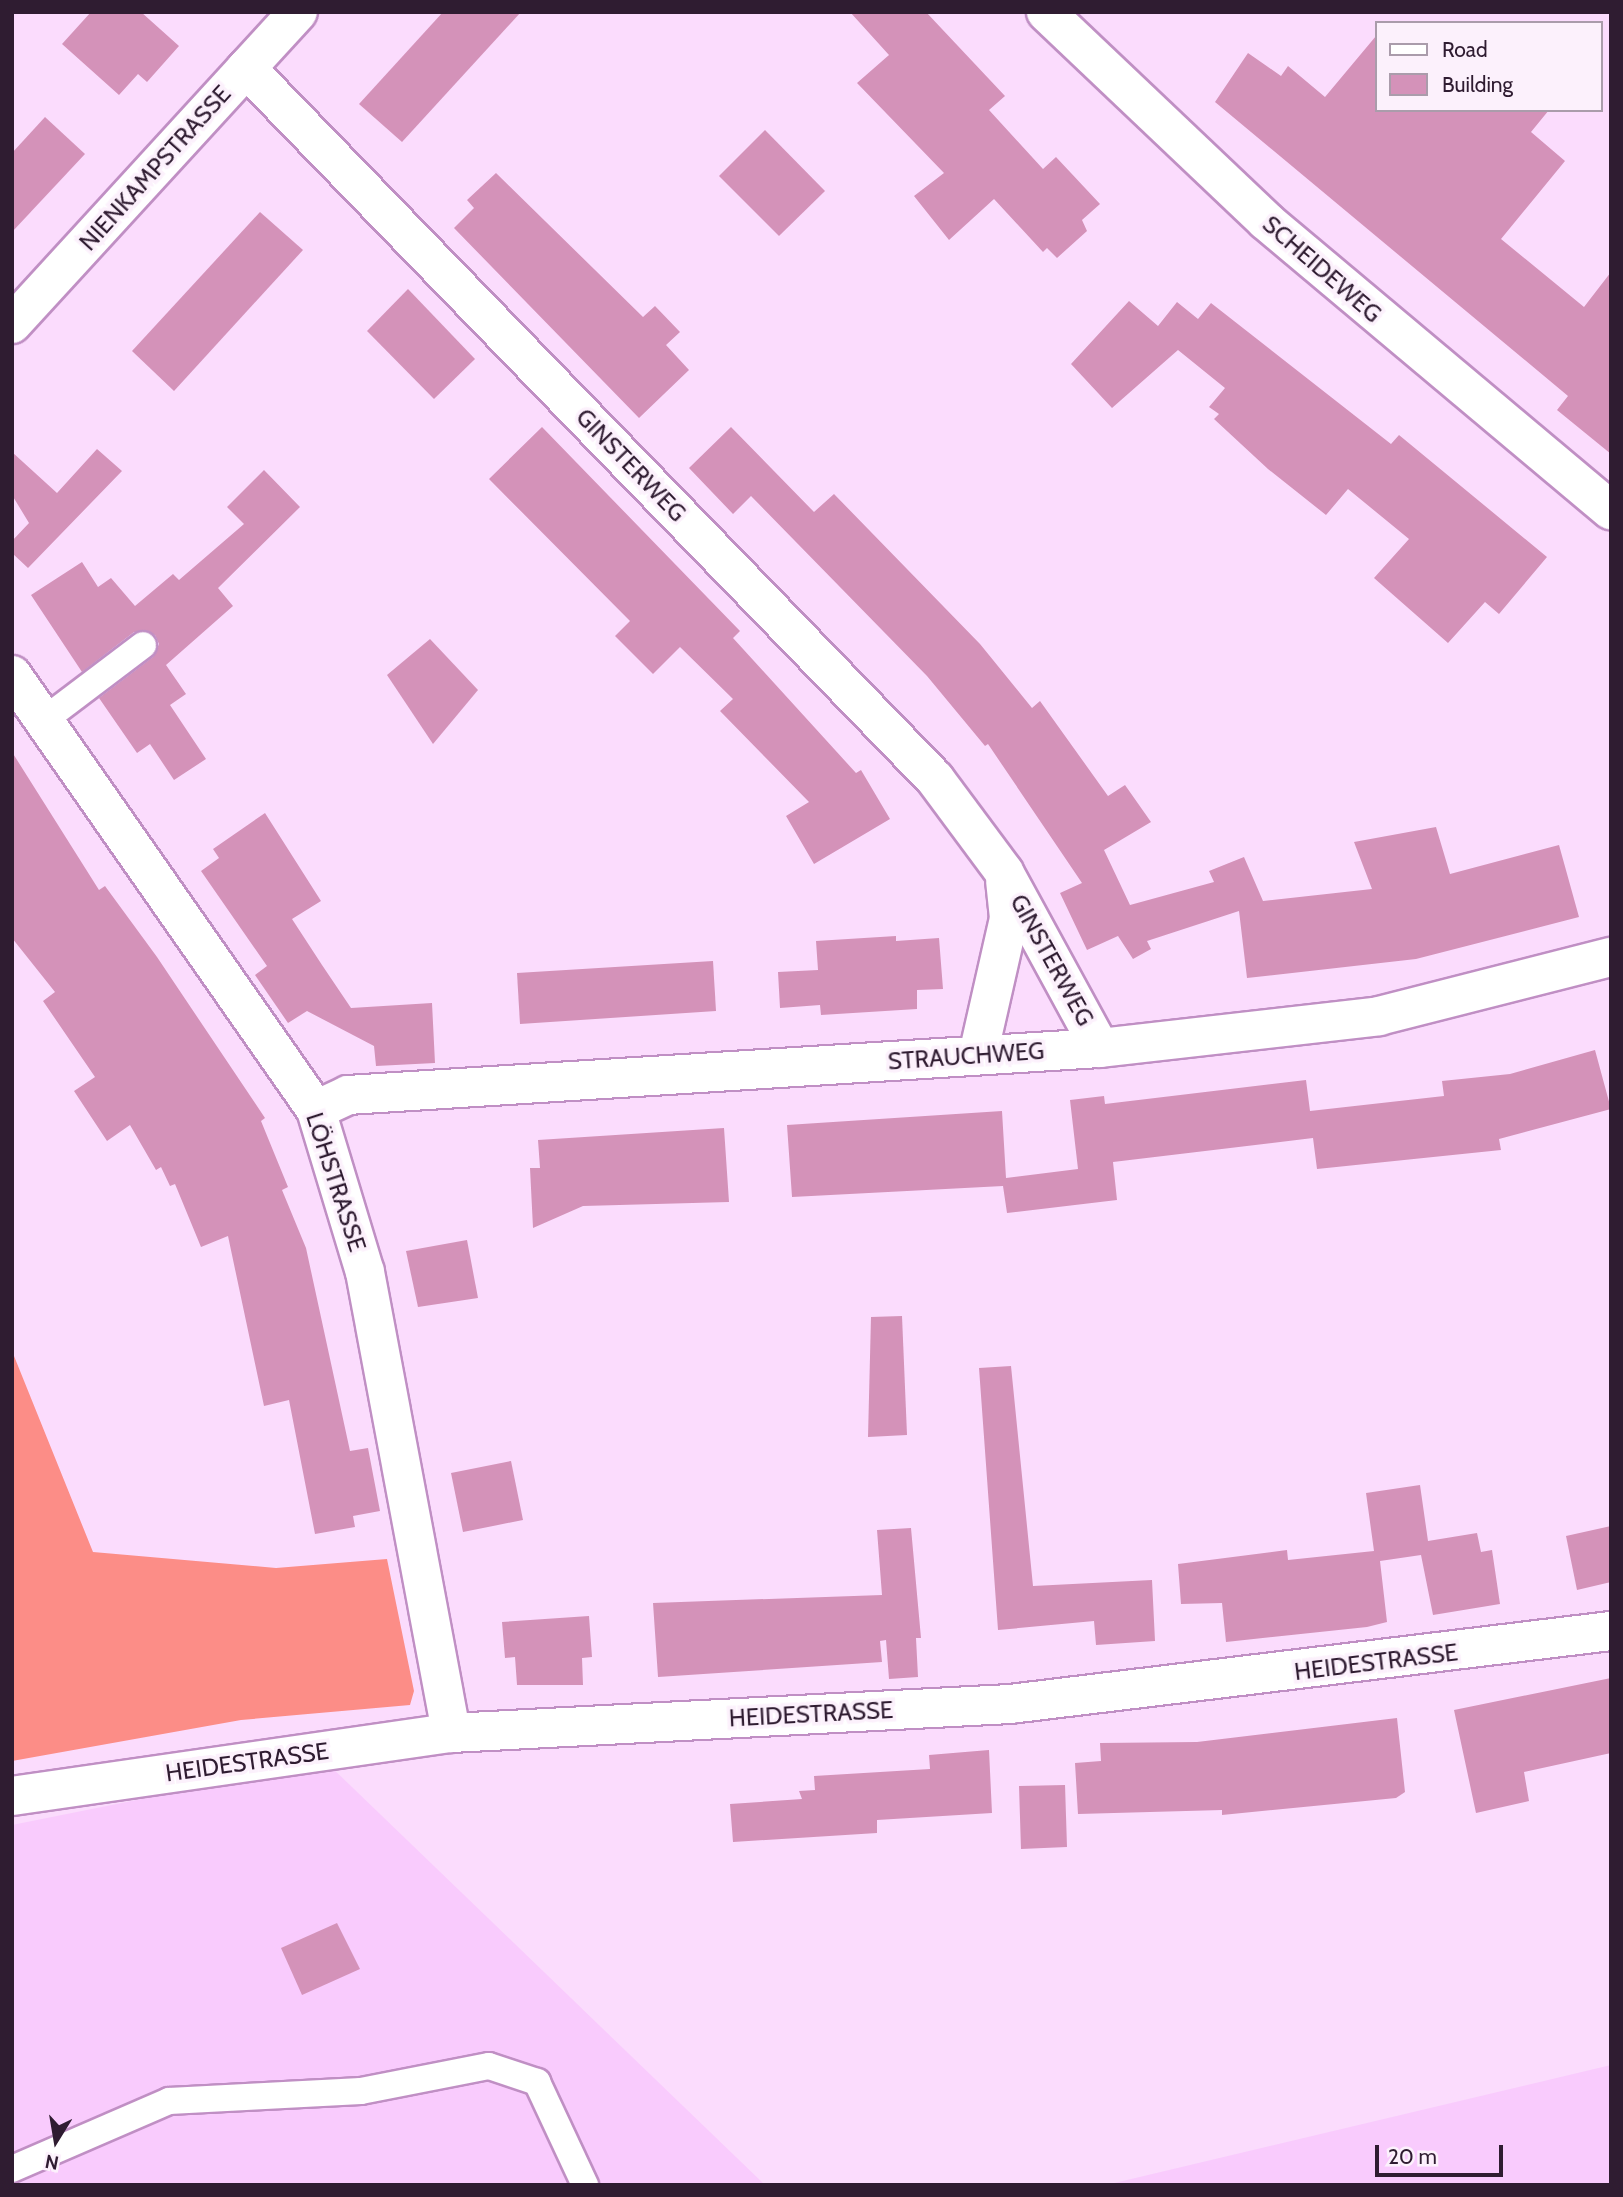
<!DOCTYPE html>
<meta charset="utf-8">
<style>
body{margin:0}
#map{position:relative;width:1623px;height:2197px;overflow:hidden;background:#fbdcfd;font-family:Cabin,sans-serif}
div>[style]{position:absolute}
.built>*{inset:0;background:#f9cbfd}
.forest>*{inset:0;background:#fc8d87}
.building>*{inset:0;background:#d492b9}
.roads{filter:drop-shadow(2px 0 #c08fc4) drop-shadow(-2px 0 #c08fc4) drop-shadow(0 2px #c08fc4) drop-shadow(0 -2px #c08fc4)}
.service>*{height:26px;margin:-13px;padding:0 13px;transform-origin:13px;border-radius:13px;background:#fff}
.minor>*{height:38px;margin:-19px;padding:0 19px;transform-origin:19px;border-radius:19px;background:#fff}
.tertiary>*{height:38px;margin:-19px;padding:0 19px;transform-origin:19px;border-radius:19px;background:#fff}
span{translate:-50% -50%;white-space:nowrap;text-align:center;line-height:1.15;-webkit-text-stroke:7px #fcf1fc;paint-order:stroke}
.street-label{font-size:24px;color:#2f1c31}
.frame{position:absolute;inset:0;border:14px solid #2f1c31;pointer-events:none}
.legend{position:absolute;left:1375px;top:21px;width:228px;height:91px;box-sizing:border-box;background:#fcf1fc;border:2px solid #aa9cab;margin:0;padding:9px 12px;list-style:none;font-size:21px;color:#2f1c31}
.legend li{display:flex;align-items:center;gap:14px;height:35px}
.legend b{width:35px;border:2px solid #aa9cab}
.north{position:absolute;left:21px;top:2106px;width:70px;height:70px;-webkit-text-stroke:5px #fcf1fc;paint-order:stroke;rotate:191deg;font-size:19px;font-weight:700;line-height:28px;text-align:center;color:#2f1c31}
.north::after{content:'';display:block;margin:auto;width:24px;height:32px;background:#2f1c31;clip-path:polygon(50% 0,100% 100%,50% 72%,0 100%)}
.scale{position:absolute;left:1375px;top:2145px;width:128px;height:32px;box-sizing:border-box;border:4px solid #2f1c31;border-top:0;padding-left:9px;font-size:21px;line-height:24px;white-space:nowrap;color:#2f1c31;-webkit-text-stroke:5px #fcf1fc;paint-order:stroke}
</style>
<div id="map">
<div class="built">
<div style="clip-path:polygon(326px 1762px,765px 2185px,12px 2185px,12px 1825px)"></div>
<div style="clip-path:polygon(1611px 2065px,1611px 2185px,1106px 2185px)"></div>
</div>
<div class="forest">
<div style="clip-path:polygon(12px 1351px,93px 1552px,276px 1568px,387px 1559px,414px 1691px,410px 1705px,241px 1720px,12px 1761px)"></div>
</div>
<div class="building">
<div style="clip-path:polygon(91px 12px,141px 12px,179px 46px,147px 82px,138px 74px,119px 95px,62px 44px)"></div>
<div style="clip-path:polygon(443px 12px,521px 12px,402px 142px,359px 104px)"></div>
<div style="clip-path:polygon(850px 12px,926px 12px,1005px 96px,989px 110px,1043px 169px,1056px 157px,1100px 204px,1082px 220px,1087px 231px,1057px 258px,1047px 248px,1043px 252px,994px 199px,949px 240px,914px 196px,944px 173px,857px 83px,889px 55px)"></div>
<div style="clip-path:polygon(1376px 36px,1376px 110px,1549px 110px,1531px 132px,1565px 161px,1501px 239px,1584px 307px,1611px 272px,1611px 454px,1557px 410px,1568px 396px,1215px 102px,1248px 53px,1281px 76px,1288px 66px,1325px 97px)"></div>
<div style="clip-path:polygon(45px 117px,85px 154px,12px 232px,12px 153px)"></div>
<div style="clip-path:polygon(765px 130px,825px 191px,779px 236px,719px 176px)"></div>
<div style="clip-path:polygon(496px 173px,643px 317px,655px 306px,680px 332px,666px 345px,689px 370px,639px 418px,454px 228px,474px 208px,467px 200px)"></div>
<div style="clip-path:polygon(260px 212px,303px 250px,174px 391px,132px 351px)"></div>
<div style="clip-path:polygon(408px 289px,475px 359px,434px 399px,367px 331px)"></div>
<div style="clip-path:polygon(1129px 301px,1158px 326px,1177px 302px,1198px 319px,1211px 303px,1391px 444px,1399px 435px,1547px 557px,1499px 614px,1485px 602px,1448px 643px,1374px 578px,1409px 539px,1348px 489px,1326px 515px,1268px 469px,1214px 419px,1219px 414px,1209px 407px,1225px 388px,1178px 350px,1112px 408px,1071px 364px)"></div>
<div style="clip-path:polygon(542px 427px,740px 631px,733px 638px,856px 773px,861px 770px,890px 819px,814px 864px,786px 816px,809px 802px,720px 711px,733px 699px,680px 647px,653px 674px,615px 636px,630px 621px,489px 479px)"></div>
<div style="clip-path:polygon(731px 427px,814px 512px,834px 494px,980px 644px,1032px 708px,1040px 701px,1108px 796px,1125px 785px,1151px 822px,1104px 850px,1130px 905px,1214px 882px,1209px 871px,1244px 857px,1263px 901px,1372px 889px,1354px 842px,1436px 827px,1450px 874px,1559px 845px,1579px 917px,1416px 959px,1247px 978px,1239px 911px,1147px 941px,1151px 949px,1133px 959px,1118px 936px,1087px 950px,1060px 893px,1082px 883px,988px 744px,985px 746px,927px 676px,751px 496px,733px 514px,689px 468px)"></div>
<div style="clip-path:polygon(97px 449px,122px 471px,28px 568px,12px 553px,12px 541px,29px 523px,12px 495px,12px 452px,57px 493px)"></div>
<div style="clip-path:polygon(264px 470px,300px 507px,218px 588px,233px 606px,166px 665px,186px 694px,170px 705px,206px 759px,174px 780px,150px 744px,137px 753px,99px 698px,153px 657px,159px 644px,155px 635px,134px 632px,82px 672px,31px 595px,82px 562px,98px 587px,111px 578px,135px 606px,173px 574px,179px 580px,244px 524px,227px 507px)"></div>
<div style="clip-path:polygon(430px 639px,478px 690px,433px 744px,387px 675px)"></div>
<div style="clip-path:polygon(12px 752px,99px 890px,105px 886px,157px 957px,265px 1118px,261px 1121px,288px 1187px,282px 1190px,306px 1248px,350px 1451px,368px 1448px,380px 1511px,353px 1516px,355px 1527px,315px 1534px,289px 1400px,264px 1406px,228px 1236px,201px 1247px,175px 1184px,170px 1186px,161px 1167px,156px 1170px,130px 1125px,107px 1141px,74px 1091px,95px 1077px,43px 1001px,55px 992px,12px 938px)"></div>
<div style="clip-path:polygon(265px 813px,321px 901px,292px 919px,322px 965px,351px 1008px,432px 1003px,435px 1063px,376px 1066px,374px 1046px,307px 1011px,288px 1023px,255px 975px,267px 966px,201px 871px,219px 858px,213px 849px)"></div>
<div style="clip-path:polygon(896px 936px,896px 941px,939px 938px,943px 989px,917px 990px,917px 1009px,821px 1015px,820px 1005px,780px 1008px,778px 972px,818px 970px,816px 941px)"></div>
<div style="clip-path:polygon(713px 961px,716px 1011px,520px 1024px,517px 973px)"></div>
<div style="clip-path:polygon(1595px 1050px,1611px 1109px,1499px 1139px,1501px 1150px,1317px 1169px,1313px 1138px,1113px 1162px,1117px 1200px,1007px 1213px,1003px 1186px,792px 1197px,787px 1125px,1002px 1111px,1006px 1178px,1078px 1169px,1070px 1100px,1104px 1096px,1105px 1104px,1306px 1080px,1310px 1111px,1444px 1096px,1442px 1081px,1510px 1074px)"></div>
<div style="clip-path:polygon(724px 1128px,729px 1202px,583px 1206px,533px 1228px,530px 1168px,540px 1168px,538px 1140px)"></div>
<div style="clip-path:polygon(467px 1240px,478px 1298px,418px 1307px,406px 1251px)"></div>
<div style="clip-path:polygon(902px 1316px,907px 1435px,868px 1437px,871px 1317px)"></div>
<div style="clip-path:polygon(1011px 1366px,1033px 1586px,1152px 1580px,1155px 1641px,1096px 1645px,1094px 1621px,998px 1630px,979px 1368px)"></div>
<div style="clip-path:polygon(511px 1461px,523px 1520px,463px 1532px,451px 1473px)"></div>
<div style="clip-path:polygon(1420px 1485px,1428px 1541px,1477px 1533px,1481px 1552px,1492px 1550px,1500px 1604px,1433px 1615px,1421px 1555px,1380px 1561px,1387px 1622px,1367px 1627px,1226px 1642px,1222px 1603px,1181px 1604px,1178px 1564px,1287px 1550px,1288px 1560px,1374px 1551px,1366px 1493px)"></div>
<div style="clip-path:polygon(1611px 1526px,1611px 1582px,1577px 1590px,1566px 1536px)"></div>
<div style="clip-path:polygon(911px 1528px,921px 1638px,916px 1638px,918px 1677px,889px 1679px,886px 1640px,880px 1641px,882px 1662px,658px 1677px,653px 1603px,882px 1595px,877px 1530px)"></div>
<div style="clip-path:polygon(589px 1616px,592px 1657px,582px 1658px,583px 1685px,517px 1685px,515px 1657px,505px 1658px,502px 1622px)"></div>
<div style="clip-path:polygon(1611px 1678px,1611px 1753px,1524px 1772px,1529px 1801px,1476px 1813px,1454px 1710px)"></div>
<div style="clip-path:polygon(1397px 1718px,1405px 1792px,1396px 1798px,1222px 1815px,1222px 1810px,1078px 1814px,1075px 1763px,1101px 1761px,1100px 1743px,1197px 1742px)"></div>
<div style="clip-path:polygon(989px 1750px,992px 1813px,877px 1820px,877px 1833px,733px 1842px,730px 1804px,802px 1799px,799px 1791px,815px 1790px,814px 1776px,930px 1769px,929px 1755px)"></div>
<div style="clip-path:polygon(1065px 1785px,1067px 1847px,1021px 1849px,1019px 1786px)"></div>
<div style="clip-path:polygon(337px 1923px,360px 1969px,302px 1995px,281px 1948px)"></div>
</div>
<div class="roads">
<div class="service">
<div style="left:44px;top:720px;width:124px;rotate:-37.1deg"></div>
<div style="left:12px;top:2169px;width:171px;rotate:-23.4deg"></div>
<div style="left:169px;top:2101px;width:192px;rotate:-3deg"></div>
<div style="left:361px;top:2091px;width:130px;rotate:-11.1deg"></div>
<div style="left:489px;top:2066px;width:51px;rotate:18.4deg"></div>
<div style="left:537px;top:2082px;width:114px;rotate:65deg"></div>
</div>
<div class="minor">
<div style="left:246px;top:68px;width:990px;rotate:45.9deg"></div>
<div style="left:935px;top:779px;width:116px;rotate:53.4deg"></div>
<div style="left:1004px;top:872px;width:200px;rotate:61.4deg"></div>
<div style="left:12px;top:675px;width:531px;rotate:55.05deg"></div>
<div style="left:316px;top:1110px;width:169px;rotate:73.2deg"></div>
<div style="left:365px;top:1272px;width:469px;rotate:79.4deg"></div>
<div style="left:978px;top:1055px;width:140px;rotate:-77.2deg"></div>
<div style="left:1009px;top:918px;width:37px;rotate:-96deg"></div>
<div style="left:316px;top:1110px;width:35px;rotate:-25deg"></div>
<div style="left:348px;top:1095px;width:753px;rotate:-3.58deg"></div>
<div style="left:1100px;top:1048px;width:281px;rotate:-6.5deg"></div>
<div style="left:1379px;top:1016px;width:239px;rotate:-14.3deg"></div>
<div style="left:12px;top:1796px;width:443px;rotate:-8.2deg"></div>
<div style="left:451px;top:1733px;width:560px;rotate:-2.97deg"></div>
<div style="left:1010px;top:1704px;width:605px;rotate:-6.93deg"></div>
</div>
<div class="tertiary">
<div style="left:1046px;top:12px;width:303px;rotate:43.5deg"></div>
<div style="left:1266px;top:221px;width:450px;rotate:40deg"></div>
<div style="left:12px;top:324px;width:423px;rotate:-47.5deg"></div>
</div>
</div>
<div class="street-label">
<span style="left:155px;top:168px;rotate:-48deg">NIENKAMPSTRASSE</span>
<span style="left:1322px;top:269px;rotate:41deg">SCHEIDEWEG</span>
<span style="left:631px;top:465px;rotate:46deg">GINSTERWEG</span>
<span style="left:1052px;top:960px;rotate:61deg">GINSTERWEG</span>
<span style="left:966px;top:1056px;rotate:-4deg">STRAUCHWEG</span>
<span style="left:336px;top:1182px;rotate:72deg">LÖHSTRASSE</span>
<span style="left:1376px;top:1662px;rotate:-7deg">HEIDESTRASSE</span>
<span style="left:811px;top:1714px;rotate:-3deg">HEIDESTRASSE</span>
<span style="left:247px;top:1762px;rotate:-8deg">HEIDESTRASSE</span>
</div>
<div class="frame"></div>
<ul class="legend">
<li><b style="height:9px;background:#fff"></b>Road</li>
<li><b style="height:19px;background:#d492b9"></b>Building</li>
</ul>
<div class="north">N</div>
<div class="scale">20 m</div>
</div>
